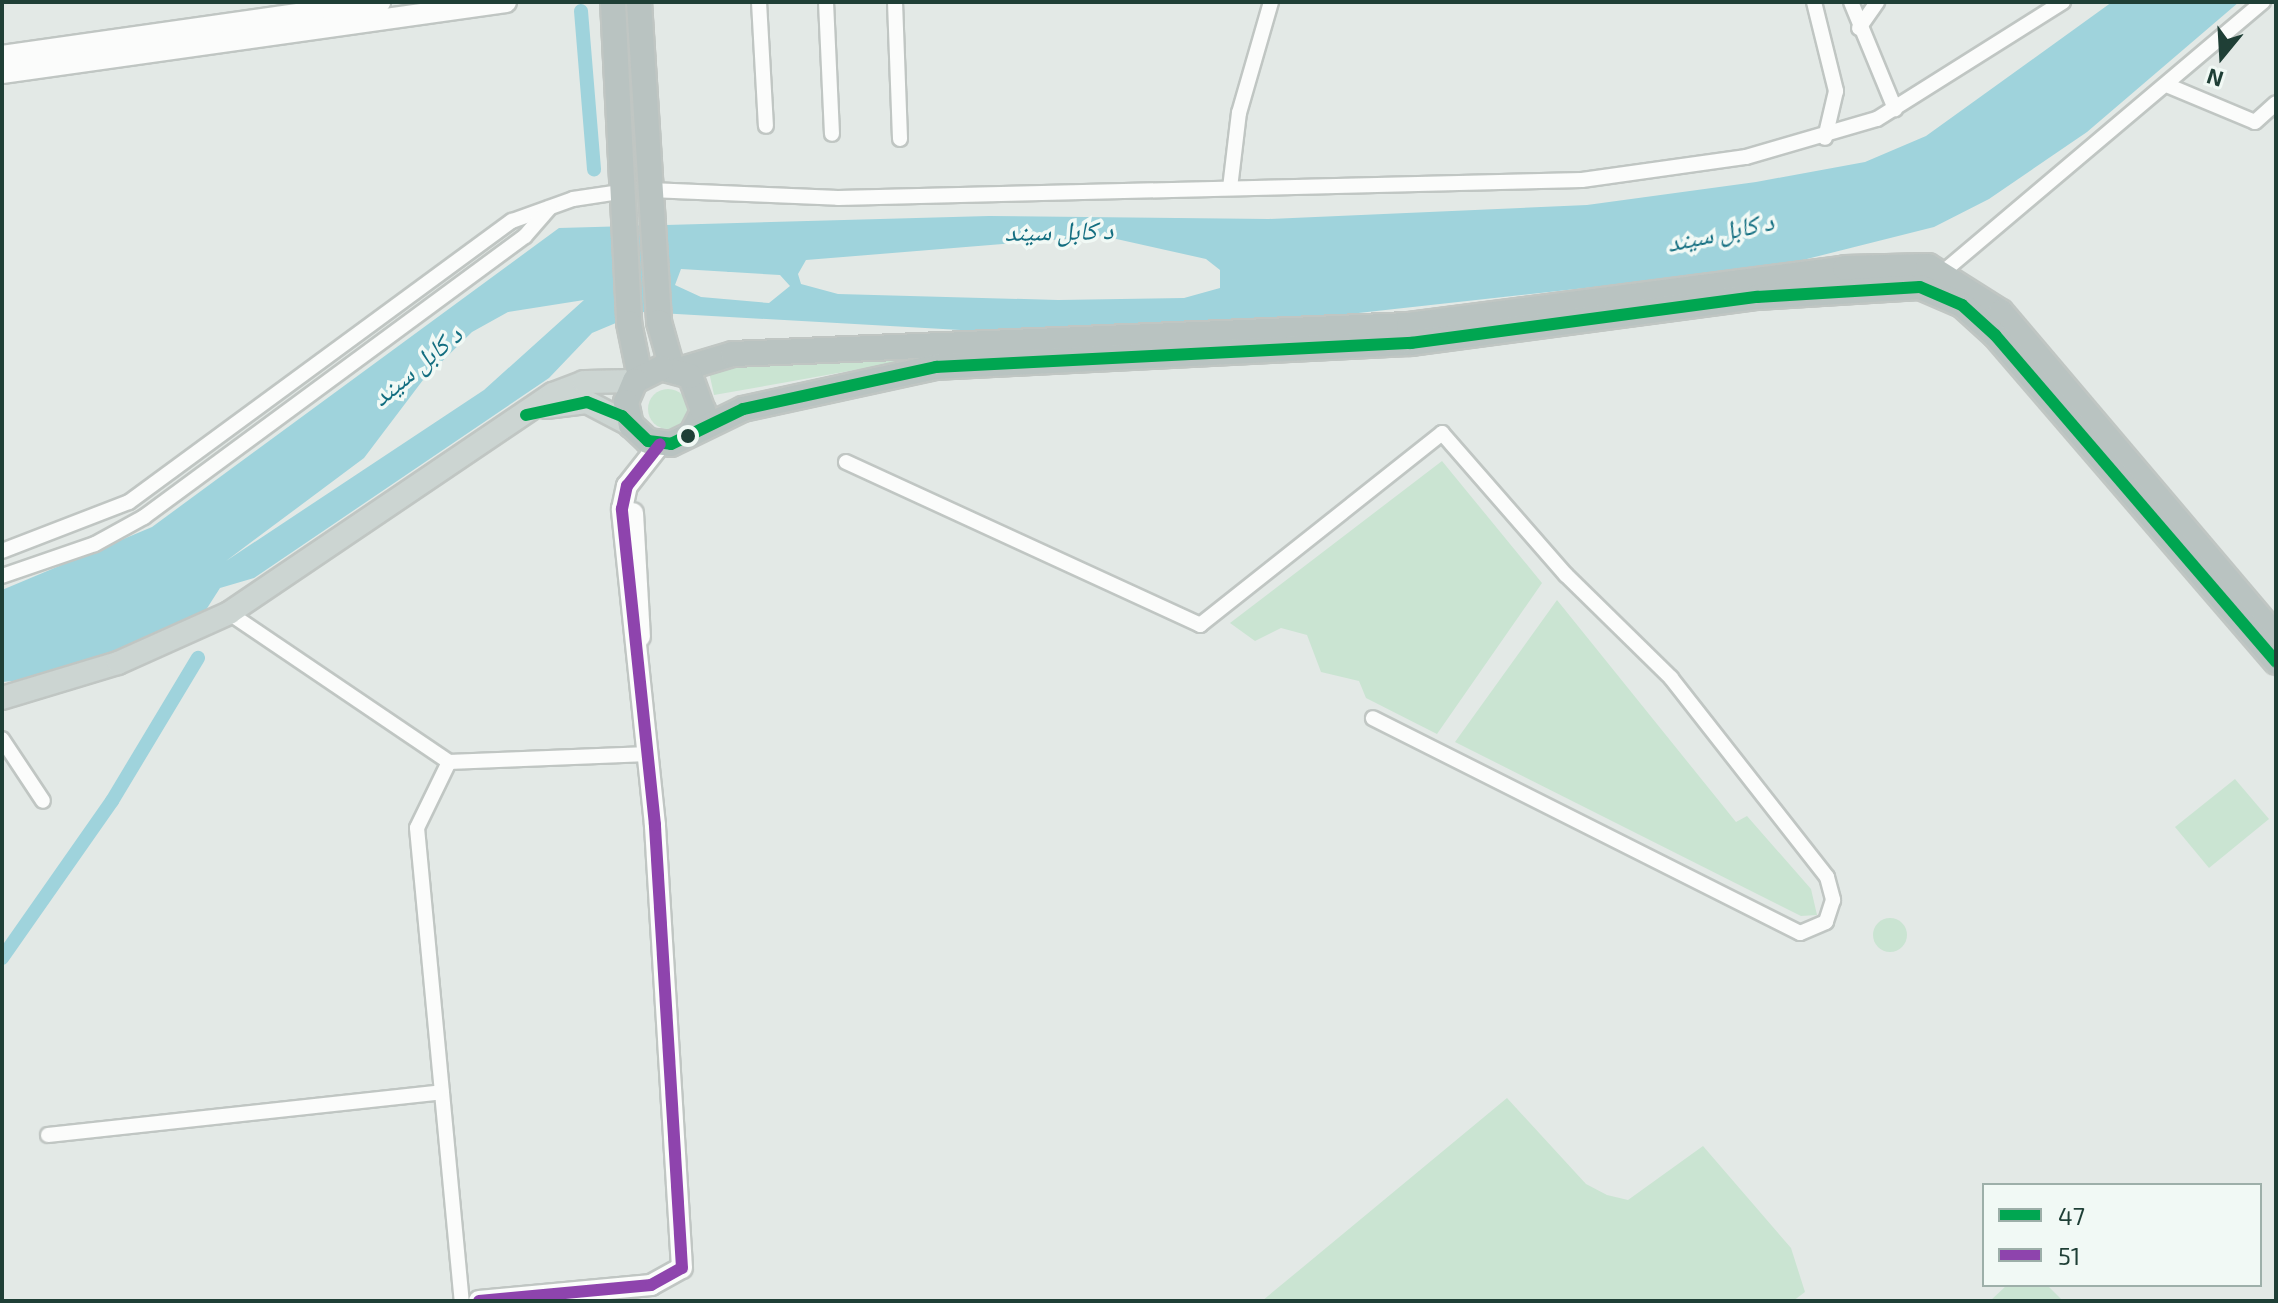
<!DOCTYPE html>
<meta charset="utf-8">
<style>
body{margin:0}
#map{position:relative;width:2278px;height:1303px;overflow:hidden;background:#e3e9e6;font-family:"Exo 2","Noto Naskh Arabic",sans-serif}
div>[style]{position:absolute}
.green>*{inset:0;background:#cae4d2}
.round{border-radius:50%}
.water>*{inset:0;background:#9fd3dc}
.canal>*{height:14px;margin:-7px;padding:0 7px;transform-origin:7px;border-radius:7px;background:#9fd3dc}
.roads{filter:drop-shadow(2px 0 #c0c6c3) drop-shadow(-2px 0 #c0c6c3) drop-shadow(0 2px #c0c6c3) drop-shadow(0 -2px #c0c6c3)}
.street>*{height:14px;margin:-7px;padding:0 7px;transform-origin:7px;border-radius:7px;background:#fbfcfb}
.secondary>*{height:20px;margin:-10px;padding:0 10px;transform-origin:10px;border-radius:10px;background:#fbfcfb}
.primary>*{height:22px;margin:-11px;padding:0 11px;transform-origin:11px;border-radius:11px;background:#ccd5d2}
.highway>*{height:24px;margin:-12px;padding:0 12px;transform-origin:12px;border-radius:12px;background:#b9c3c1}
.bus-1>*{height:12px;margin:-6px;padding:0 6px;transform-origin:6px;border-radius:6px;background:#00a651}
.bus-2>*{height:12px;margin:-6px;padding:0 6px;transform-origin:6px;border-radius:6px;background:#8e44ad}
.dots>*{width:22px;height:22px;translate:-50% -50%;box-sizing:border-box;border:4px solid #f1f9f5;border-radius:50%}
span{translate:-50% -50%;white-space:nowrap;text-align:center;line-height:1.15;-webkit-text-stroke:7px #f1f9f5;paint-order:stroke}
.water-label{font-size:26px;color:#136e80;font-style:italic}
.frame{position:absolute;inset:0;border:4px solid #1f3f36;pointer-events:none}
.legend{position:absolute;left:1982px;top:1183px;width:280px;height:104px;box-sizing:border-box;background:#f1f9f5;border:2px solid #9dafa9;margin:0;padding:10px 14px;list-style:none;font-size:24px;color:#1f3f36}
.legend li{display:flex;align-items:center;gap:16px;height:40px}
.legend b{width:40px;border:2px solid #9dafa9}
.north{position:absolute;left:2182px;top:16px;width:80px;height:80px;-webkit-text-stroke:6px #f1f9f5;paint-order:stroke;rotate:198deg;font-size:22px;font-weight:700;line-height:32px;text-align:center;color:#1f3f36}
.north::after{content:'';display:block;margin:auto;width:28px;height:36px;background:#1f3f36;clip-path:polygon(50% 0,100% 100%,50% 72%,0 100%)}
</style>
<div id="map">
<div class="green">
<div style="clip-path:polygon(917px 359px,714px 395px,709px 372px,724px 369px,723px 360px)"></div>
<div class="round" style="left:648px;top:389px;width:40px;height:40px"></div>
<div style="clip-path:polygon(1442px 461px,1542px 583px,1437px 734px,1366px 698px,1359px 681px,1321px 672px,1307px 635px,1281px 628px,1255px 641px,1230px 623px)"></div>
<div style="clip-path:polygon(1557px 600px,1736px 822px,1747px 816px,1811px 889px,1817px 915px,1801px 916px,1455px 742px)"></div>
<div style="clip-path:polygon(2235px 779px,2269px 819px,2209px 868px,2175px 827px)"></div>
<div class="round" style="left:1873px;top:918px;width:34px;height:34px"></div>
<div style="clip-path:polygon(1507px 1098px,1586px 1184px,1607px 1195px,1628px 1200px,1703px 1146px,1791px 1248px,1805px 1292px,1793px 1301px,1262px 1301px)"></div>
<div style="clip-path:polygon(2007px 1285px,2047px 1285px,2063px 1301px,1990px 1301px)"></div>
</div>
<div class="water">
<div style="clip-path:polygon(evenodd,2112px 2px,2239px 2px,2087px 132px,1989px 199px,1934px 227px,1775px 267px,1313px 318px,1029px 334px,642px 312px,592px 333px,549px 378px,254px 578px,220px 588px,204px 613px,57px 677px,2px 682px,2px 590px,152px 527px,559px 228px,989px 216px,1269px 219px,1587px 205px,1756px 182px,1865px 162px,1926px 136px,2112px 2px,1103px 236px,1206px 259px,1220px 270px,1220px 288px,1184px 298px,1058px 300px,838px 294px,801px 284px,798px 274px,806px 260px,1103px 236px,2112px 2px,681px 269px,780px 275px,790px 286px,769px 303px,701px 297px,675px 285px,681px 269px,2112px 2px,584px 300px,484px 390px,226px 561px,364px 458px,423px 380px,472px 332px,508px 312px,584px 300px)"></div>
</div>
<div class="canal">
<div style="left:581px;top:11px;width:159px;rotate:85.3deg"></div>
<div style="left:2px;top:958px;width:192px;rotate:-55deg"></div>
<div style="left:112px;top:801px;width:167px;rotate:-59deg"></div>
</div>
<div class="roads">
<div class="street">
<div style="left:759px;top:2px;width:124px;rotate:86.8deg"></div>
<div style="left:826px;top:2px;width:132px;rotate:87.4deg"></div>
<div style="left:895px;top:2px;width:137px;rotate:87.9deg"></div>
<div style="left:1814px;top:2px;width:92px;rotate:76.1deg"></div>
<div style="left:1836px;top:91px;width:48px;rotate:103.2deg"></div>
<div style="left:1851px;top:2px;width:116px;rotate:67.6deg"></div>
<div style="left:1859px;top:28px;width:32px;rotate:-55deg"></div>
<div style="left:2169px;top:86px;width:93px;rotate:22.7deg"></div>
<div style="left:2255px;top:122px;width:28px;rotate:-42deg"></div>
<div style="left:1230px;top:188px;width:76px;rotate:-83.2deg"></div>
<div style="left:1239px;top:113px;width:116px;rotate:-73.9deg"></div>
<div style="left:650px;top:190px;width:188px;rotate:2.4deg"></div>
<div style="left:838px;top:198px;width:744px;rotate:-1.39deg"></div>
<div style="left:1582px;top:180px;width:166px;rotate:-8deg"></div>
<div style="left:1746px;top:157px;width:136px;rotate:-16.2deg"></div>
<div style="left:1877px;top:119px;width:220px;rotate:-32.2deg"></div>
<div style="left:1943px;top:272px;width:419px;rotate:-40.2deg"></div>
<div style="left:846px;top:462px;width:390px;rotate:24.7deg"></div>
<div style="left:1200px;top:625px;width:309px;rotate:-38.4deg"></div>
<div style="left:1442px;top:433px;width:189px;rotate:48.9deg"></div>
<div style="left:1566px;top:575px;width:147px;rotate:44.4deg"></div>
<div style="left:1671px;top:678px;width:253px;rotate:51.9deg"></div>
<div style="left:1827px;top:877px;width:24px;rotate:75deg"></div>
<div style="left:1833px;top:900px;width:23px;rotate:108deg"></div>
<div style="left:1826px;top:922px;width:28px;rotate:157deg"></div>
<div style="left:1800px;top:933px;width:478px;rotate:-153.3deg"></div>
<div style="left:2px;top:551px;width:136px;rotate:-21.1deg"></div>
<div style="left:129px;top:502px;width:475px;rotate:-36.3deg"></div>
<div style="left:512px;top:221px;width:65px;rotate:-19.8deg"></div>
<div style="left:573px;top:199px;width:48px;rotate:-8.5deg"></div>
<div style="left:2px;top:576px;width:98px;rotate:-19deg"></div>
<div style="left:95px;top:544px;width:56px;rotate:-28.9deg"></div>
<div style="left:144px;top:517px;width:473px;rotate:-36.4deg"></div>
<div style="left:525px;top:236px;width:37px;rotate:-49deg"></div>
<div style="left:229px;top:613px;width:266px;rotate:34.1deg"></div>
<div style="left:449px;top:762px;width:199px;rotate:-2.3deg"></div>
<div style="left:2px;top:739px;width:74px;rotate:56.5deg"></div>
<div style="left:449px;top:762px;width:73px;rotate:115.9deg"></div>
<div style="left:417px;top:828px;width:475px;rotate:84.6deg"></div>
<div style="left:48px;top:1135px;width:396px;rotate:-6.2deg"></div>
</div>
<div class="secondary">
<div style="left:2px;top:56px;width:382px;rotate:-8.1deg"></div>
<div style="left:2px;top:73px;width:509px;rotate:-8.02deg"></div>
<div style="left:633px;top:513px;width:124px;rotate:86.8deg"></div>
<div style="left:479px;top:1301px;width:173px;rotate:-5.3deg"></div>
<div style="left:651px;top:1285px;width:35px;rotate:-29deg"></div>
<div style="left:682px;top:1268px;width:444px;rotate:-93.5deg"></div>
<div style="left:655px;top:825px;width:318px;rotate:-96deg"></div>
<div style="left:622px;top:509px;width:24px;rotate:-78deg"></div>
<div style="left:627px;top:486px;width:53px;rotate:-51.8deg"></div>
</div>
<div class="primary">
<div style="left:546px;top:407px;width:41px;rotate:-7deg"></div>
<div style="left:587px;top:402px;width:50px;rotate:27.6deg"></div>
<div style="left:2px;top:698px;width:121px;rotate:-16.8deg"></div>
<div style="left:118px;top:663px;width:122px;rotate:-24.2deg"></div>
<div style="left:229px;top:613px;width:391px;rotate:-34.1deg"></div>
<div style="left:553px;top:394px;width:33px;rotate:-21deg"></div>
<div style="left:584px;top:382px;width:51px;rotate:-1.1deg"></div>
</div>
<div class="highway">
<div style="left:613px;top:2px;width:321px;rotate:87.1deg"></div>
<div style="left:629px;top:323px;width:55px;rotate:78.5deg"></div>
<div style="left:639px;top:2px;width:321px;rotate:86.4deg"></div>
<div style="left:659px;top:322px;width:48px;rotate:74.2deg"></div>
<div style="left:679px;top:370px;width:56px;rotate:-16.5deg"></div>
<div style="left:733px;top:354px;width:677px;rotate:-2.46deg"></div>
<div style="left:1409px;top:325px;width:440px;rotate:-7.4deg"></div>
<div style="left:1845px;top:268px;width:83px;rotate:-1.4deg"></div>
<div style="left:1928px;top:266px;width:86px;rotate:32.2deg"></div>
<div style="left:2001px;top:312px;width:425px;rotate:49.7deg"></div>
<div style="left:692px;top:433px;width:25px;rotate:-63deg"></div>
<div style="left:703px;top:411px;width:37px;rotate:-110deg"></div>
<div style="left:690px;top:376px;width:30px;rotate:-165deg"></div>
<div style="left:661px;top:368px;width:29px;rotate:153deg"></div>
<div style="left:635px;top:381px;width:23px;rotate:113deg"></div>
<div style="left:626px;top:402px;width:24px;rotate:78deg"></div>
<div style="left:631px;top:425px;width:23px;rotate:43deg"></div>
<div style="left:648px;top:441px;width:23px;rotate:7deg"></div>
<div style="left:671px;top:444px;width:80px;rotate:-25.9deg"></div>
<div style="left:743px;top:409px;width:198px;rotate:-12.3deg"></div>
<div style="left:936px;top:367px;width:476px;rotate:-2.9deg"></div>
<div style="left:1411px;top:343px;width:349px;rotate:-7.6deg"></div>
<div style="left:1757px;top:297px;width:163px;rotate:-3.5deg"></div>
<div style="left:1920px;top:287px;width:46px;rotate:23.2deg"></div>
<div style="left:1962px;top:305px;width:45px;rotate:42.3deg"></div>
<div style="left:1995px;top:335px;width:431px;rotate:49.3deg"></div>
</div>
</div>
<div class="bus-1">
<div style="left:526px;top:415px;width:62px;rotate:-12deg"></div>
<div style="left:587px;top:402px;width:38px;rotate:22deg"></div>
<div style="left:622px;top:416px;width:36px;rotate:44deg"></div>
<div style="left:648px;top:441px;width:23px;rotate:7deg"></div>
<div style="left:671px;top:444px;width:80px;rotate:-25.9deg"></div>
<div style="left:743px;top:409px;width:198px;rotate:-12.3deg"></div>
<div style="left:936px;top:367px;width:476px;rotate:-2.9deg"></div>
<div style="left:1411px;top:343px;width:349px;rotate:-7.6deg"></div>
<div style="left:1757px;top:297px;width:163px;rotate:-3.5deg"></div>
<div style="left:1920px;top:287px;width:46px;rotate:23.2deg"></div>
<div style="left:1962px;top:305px;width:45px;rotate:42.3deg"></div>
<div style="left:1995px;top:335px;width:431px;rotate:49.3deg"></div>
</div>
<div class="bus-2">
<div style="left:479px;top:1301px;width:173px;rotate:-5.3deg"></div>
<div style="left:651px;top:1285px;width:35px;rotate:-29deg"></div>
<div style="left:682px;top:1268px;width:444px;rotate:-93.5deg"></div>
<div style="left:655px;top:825px;width:318px;rotate:-96deg"></div>
<div style="left:622px;top:509px;width:24px;rotate:-78deg"></div>
<div style="left:627px;top:486px;width:53px;rotate:-51.8deg"></div>
</div>
<div class="dots">
<div style="left:688px;top:436px;background:#1f3f36"></div>
</div>
<div class="water-label">
<span style="left:1059px;top:230px;rotate:-1deg">د کابل سيند</span>
<span style="left:1720px;top:231px;rotate:-12deg">د کابل سيند</span>
<span style="left:416px;top:365px;rotate:-40deg">د کابل سيند</span>
</div>
<div class="frame"></div>
<ul class="legend">
<li><b style="height:10px;background:#00a651"></b>47</li>
<li><b style="height:10px;background:#8e44ad"></b>51</li>
</ul>
<div class="north">N</div>
</div>
